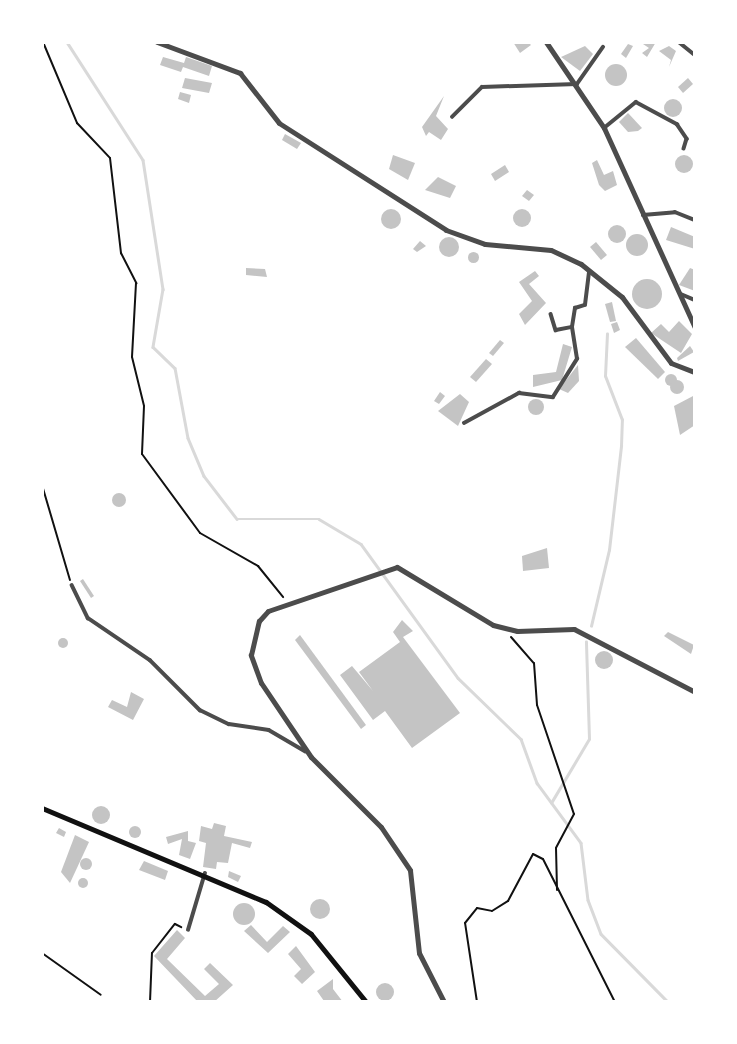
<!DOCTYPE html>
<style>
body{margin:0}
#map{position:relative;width:737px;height:1044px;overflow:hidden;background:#fff;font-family:Figtree,sans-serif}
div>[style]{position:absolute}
.stream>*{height:2.5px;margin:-1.25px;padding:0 1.25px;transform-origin:1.25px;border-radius:1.25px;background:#d9d9d9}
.building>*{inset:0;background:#c4c4c4}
.round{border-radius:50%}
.path>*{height:2px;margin:-1px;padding:0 1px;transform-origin:1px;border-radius:1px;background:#111}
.minor>*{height:3.5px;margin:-1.75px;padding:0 1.75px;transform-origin:1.75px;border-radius:1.75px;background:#4c4c4c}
.tertiary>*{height:5px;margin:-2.5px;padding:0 2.5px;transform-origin:2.5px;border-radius:2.5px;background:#4c4c4c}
.secondary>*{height:5px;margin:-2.5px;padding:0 2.5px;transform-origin:2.5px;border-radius:2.5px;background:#111}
span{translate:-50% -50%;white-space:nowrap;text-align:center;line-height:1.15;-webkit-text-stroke:6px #fff;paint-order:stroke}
.frame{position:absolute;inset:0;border:44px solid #fff;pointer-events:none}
</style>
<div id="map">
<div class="stream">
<div style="left:67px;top:42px;width:140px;rotate:57.2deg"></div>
<div style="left:143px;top:160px;width:131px;rotate:81.2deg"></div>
<div style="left:163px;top:289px;width:59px;rotate:99.8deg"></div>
<div style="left:153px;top:347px;width:30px;rotate:44deg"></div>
<div style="left:175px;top:368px;width:71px;rotate:79.5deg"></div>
<div style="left:188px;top:438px;width:41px;rotate:67.2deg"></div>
<div style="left:204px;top:476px;width:54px;rotate:52.5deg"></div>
<div style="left:237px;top:519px;width:82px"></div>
<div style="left:319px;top:519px;width:49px;rotate:30.8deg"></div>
<div style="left:361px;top:544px;width:165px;rotate:54.1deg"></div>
<div style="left:458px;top:678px;width:88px;rotate:44.1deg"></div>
<div style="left:521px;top:739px;width:47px;rotate:70deg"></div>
<div style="left:537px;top:783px;width:74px;rotate:53.7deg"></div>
<div style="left:581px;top:843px;width:57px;rotate:83deg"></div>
<div style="left:588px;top:900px;width:36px;rotate:69deg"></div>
<div style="left:601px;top:934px;width:95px;rotate:45.4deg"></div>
<div style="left:591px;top:626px;width:78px;rotate:-76.7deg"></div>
<div style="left:609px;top:550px;width:105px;rotate:-83.4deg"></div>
<div style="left:621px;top:446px;width:26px;rotate:-88deg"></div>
<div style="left:622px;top:420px;width:47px;rotate:-111.1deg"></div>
<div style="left:605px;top:376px;width:42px;rotate:-87.3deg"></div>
<div style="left:551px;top:803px;width:74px;rotate:-59.3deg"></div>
<div style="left:589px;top:739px;width:97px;rotate:-91.8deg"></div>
</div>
<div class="building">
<div style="clip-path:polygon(513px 42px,528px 42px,531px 45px,520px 53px)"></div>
<div style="clip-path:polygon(640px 42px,656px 42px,647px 57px,642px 53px,649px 48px)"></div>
<div style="clip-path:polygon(628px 44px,633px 46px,626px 58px,621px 54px)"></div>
<div style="clip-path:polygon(585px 46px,593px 54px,580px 71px,561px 57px)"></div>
<div style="clip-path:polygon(669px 46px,676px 51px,669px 67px,671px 60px,659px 51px)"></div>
<div style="clip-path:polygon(163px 57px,184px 63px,186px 57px,212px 66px,209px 76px,183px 67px,181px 72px,160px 65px)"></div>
<div class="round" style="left:605px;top:64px;width:22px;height:22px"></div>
<div style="clip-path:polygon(185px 78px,212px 83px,209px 93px,182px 88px)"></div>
<div style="clip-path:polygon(688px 78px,693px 84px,683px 93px,678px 87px)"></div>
<div style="clip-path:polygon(180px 92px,191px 95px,189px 103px,178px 99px)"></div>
<div style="clip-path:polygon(444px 96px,436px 116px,448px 129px,441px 140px,429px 132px,426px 136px,422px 127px)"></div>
<div class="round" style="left:664px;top:99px;width:18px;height:18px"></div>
<div style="clip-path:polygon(628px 113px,642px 128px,638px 131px,628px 132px,619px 122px)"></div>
<div style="clip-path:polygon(285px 134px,301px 143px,297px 149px,282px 140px)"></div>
<div class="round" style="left:675px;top:155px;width:18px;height:18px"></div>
<div style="clip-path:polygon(393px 155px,415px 163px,408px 180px,389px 169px)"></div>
<div style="clip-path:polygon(597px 160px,604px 175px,613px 171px,617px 185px,605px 191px,599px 185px,592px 163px)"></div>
<div style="clip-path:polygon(505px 165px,509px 172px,495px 181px,491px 174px)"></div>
<div style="clip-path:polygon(438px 177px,456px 186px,450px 198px,425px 190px)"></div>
<div style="clip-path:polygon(527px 190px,534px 195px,529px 201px,522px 196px)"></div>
<div class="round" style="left:381px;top:209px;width:20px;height:20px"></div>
<div class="round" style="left:513px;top:209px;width:18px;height:18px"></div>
<div class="round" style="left:608px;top:225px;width:18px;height:18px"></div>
<div style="clip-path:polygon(671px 227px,695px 237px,695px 249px,666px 240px)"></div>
<div class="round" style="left:626px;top:234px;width:22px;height:22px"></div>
<div class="round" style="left:439px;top:237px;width:20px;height:20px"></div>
<div style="clip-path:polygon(420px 241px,426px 246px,417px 252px,413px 249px)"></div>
<div style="clip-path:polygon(596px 242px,607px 255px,601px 260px,590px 247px)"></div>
<div class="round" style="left:467.5px;top:251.5px;width:11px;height:11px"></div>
<div style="clip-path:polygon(246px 268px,265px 269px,267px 277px,246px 275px)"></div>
<div style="clip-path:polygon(690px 268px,695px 270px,695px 291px,679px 285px)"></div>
<div style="clip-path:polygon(535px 271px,539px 276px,529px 284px,546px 303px,525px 325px,519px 314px,532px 301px,519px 282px)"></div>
<div class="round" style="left:632px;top:279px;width:30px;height:30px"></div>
<div style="clip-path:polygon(612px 302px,616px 321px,610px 322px,605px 304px)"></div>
<div style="clip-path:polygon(679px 321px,692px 334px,681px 353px,651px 333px,661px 324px,669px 332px)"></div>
<div style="clip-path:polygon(617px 322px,620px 330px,614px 333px,611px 324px)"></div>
<div style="clip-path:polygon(636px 338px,665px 372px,658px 379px,625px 347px)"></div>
<div style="clip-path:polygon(500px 340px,504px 343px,493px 356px,489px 353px)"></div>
<div style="clip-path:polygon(563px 344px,572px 347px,562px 380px,533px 387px,533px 375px,556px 372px)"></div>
<div style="clip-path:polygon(690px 346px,694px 352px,678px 361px,677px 358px)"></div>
<div style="clip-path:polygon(486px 359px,492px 364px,476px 382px,470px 377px)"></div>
<div style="clip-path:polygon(578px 365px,579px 381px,568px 393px,559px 389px)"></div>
<div class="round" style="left:665px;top:374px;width:12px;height:12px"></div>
<div class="round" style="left:670px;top:380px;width:14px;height:14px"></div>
<div style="clip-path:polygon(440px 392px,445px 396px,439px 404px,434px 401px)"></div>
<div style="clip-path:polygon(460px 394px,469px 402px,458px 426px,438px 411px)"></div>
<div style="clip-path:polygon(695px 395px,695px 425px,680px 435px,674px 406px)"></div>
<div class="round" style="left:528px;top:399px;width:16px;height:16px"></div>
<div class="round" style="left:112px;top:493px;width:14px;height:14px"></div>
<div style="clip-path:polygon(547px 548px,549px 568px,523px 571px,522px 556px)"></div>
<div style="clip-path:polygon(83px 579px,94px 596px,91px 598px,80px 581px)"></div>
<div style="clip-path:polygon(402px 620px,413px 631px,403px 637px,460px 713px,412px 748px,385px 711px,373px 720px,340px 675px,352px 666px,373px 691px,359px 672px,400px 642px,393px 632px)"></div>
<div style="clip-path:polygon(668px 632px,694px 645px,691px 654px,664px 636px)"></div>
<div style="clip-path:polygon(300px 635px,366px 725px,361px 729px,295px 640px)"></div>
<div class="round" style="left:58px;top:638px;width:10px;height:10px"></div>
<div class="round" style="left:595px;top:651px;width:18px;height:18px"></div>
<div style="clip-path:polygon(131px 692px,144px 699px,133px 720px,108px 707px,112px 700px,127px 707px)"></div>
<div class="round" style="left:92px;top:806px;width:18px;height:18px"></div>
<div style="clip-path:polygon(214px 823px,226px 826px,224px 836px,252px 842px,250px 848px,232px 843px,228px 863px,217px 862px,216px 869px,203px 867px,206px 843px,199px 841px,201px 826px,212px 829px)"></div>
<div class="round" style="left:129px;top:826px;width:12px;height:12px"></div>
<div style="clip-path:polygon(59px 828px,66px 832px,64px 837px,56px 833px)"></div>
<div style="clip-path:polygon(188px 831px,188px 841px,196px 843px,190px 859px,179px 855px,182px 839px,168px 844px,166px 837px)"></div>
<div style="clip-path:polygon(75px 835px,89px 842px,70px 883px,61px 872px)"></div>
<div class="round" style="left:80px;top:858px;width:12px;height:12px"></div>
<div style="clip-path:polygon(144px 861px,168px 871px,165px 880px,139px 870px)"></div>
<div style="clip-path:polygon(229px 871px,241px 876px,238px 882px,228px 877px)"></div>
<div class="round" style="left:78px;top:878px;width:10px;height:10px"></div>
<div class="round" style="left:310px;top:899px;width:20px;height:20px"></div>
<div class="round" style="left:233px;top:903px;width:22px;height:22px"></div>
<div style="clip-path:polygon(251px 925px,267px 942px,283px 926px,290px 932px,268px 953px,244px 931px)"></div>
<div style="clip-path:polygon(177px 930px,185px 938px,167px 959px,205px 996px,219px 984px,204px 969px,210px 963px,233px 985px,214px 1002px,198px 1002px,154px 956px)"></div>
<div style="clip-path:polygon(296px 946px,315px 972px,302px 984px,294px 976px,301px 969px,288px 954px)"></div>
<div style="clip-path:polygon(333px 979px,333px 989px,343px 1002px,324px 1001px,317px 991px)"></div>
<div class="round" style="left:376px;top:983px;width:18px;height:18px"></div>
</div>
<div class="path">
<div style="left:43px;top:42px;width:88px;rotate:67.2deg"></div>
<div style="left:77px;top:123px;width:48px;rotate:46.7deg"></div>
<div style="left:110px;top:158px;width:96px;rotate:83.4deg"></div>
<div style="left:121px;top:253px;width:34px;rotate:63deg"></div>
<div style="left:136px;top:283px;width:74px;rotate:93.1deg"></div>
<div style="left:132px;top:357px;width:50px;rotate:76.2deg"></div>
<div style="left:144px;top:406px;width:48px;rotate:92.4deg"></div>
<div style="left:142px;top:454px;width:98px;rotate:53.7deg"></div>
<div style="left:200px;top:533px;width:67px;rotate:29.6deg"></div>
<div style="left:258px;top:566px;width:40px;rotate:51deg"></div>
<div style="left:42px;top:485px;width:99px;rotate:73.6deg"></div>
<div style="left:511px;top:637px;width:35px;rotate:49deg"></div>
<div style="left:534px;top:663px;width:42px;rotate:85.9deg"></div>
<div style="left:537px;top:705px;width:115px;rotate:71.3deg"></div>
<div style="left:574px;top:814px;width:38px;rotate:118deg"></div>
<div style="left:556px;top:848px;width:42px;rotate:88.6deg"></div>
<div style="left:42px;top:953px;width:72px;rotate:35.4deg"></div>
<div style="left:150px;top:1002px;width:49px;rotate:-87.7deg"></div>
<div style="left:152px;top:953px;width:37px;rotate:-52deg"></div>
<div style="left:175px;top:924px;width:7px;rotate:27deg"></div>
<div style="left:477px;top:1002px;width:80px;rotate:-98.6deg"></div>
<div style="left:465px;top:923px;width:19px;rotate:-51deg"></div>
<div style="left:477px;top:908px;width:15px;rotate:11deg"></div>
<div style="left:492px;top:911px;width:19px;rotate:-32deg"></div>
<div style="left:508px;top:901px;width:53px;rotate:-62deg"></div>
<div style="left:533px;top:854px;width:11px;rotate:27deg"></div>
<div style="left:543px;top:859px;width:160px;rotate:63.3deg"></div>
</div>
<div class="minor">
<div style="left:679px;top:42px;width:21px;rotate:39deg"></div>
<div style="left:452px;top:117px;width:42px;rotate:-45deg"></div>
<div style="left:482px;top:87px;width:95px;rotate:-1.8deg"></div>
<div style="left:577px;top:84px;width:45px;rotate:-54.9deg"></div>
<div style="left:604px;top:128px;width:41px;rotate:-39.1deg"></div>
<div style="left:636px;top:102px;width:47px;rotate:28.2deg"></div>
<div style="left:677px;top:124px;width:18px;rotate:56deg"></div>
<div style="left:687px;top:139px;width:10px;rotate:107deg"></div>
<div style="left:643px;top:215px;width:32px;rotate:-5deg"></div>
<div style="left:675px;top:212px;width:22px;rotate:22deg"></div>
<div style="left:681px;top:294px;width:15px;rotate:23deg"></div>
<div style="left:551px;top:314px;width:17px;rotate:73deg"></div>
<div style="left:556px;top:330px;width:16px;rotate:-11deg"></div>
<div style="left:572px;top:327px;width:19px;rotate:-81deg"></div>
<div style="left:575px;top:308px;width:10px;rotate:-17deg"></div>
<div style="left:585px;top:305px;width:33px;rotate:-83deg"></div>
<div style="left:464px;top:423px;width:63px;rotate:-28.6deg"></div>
<div style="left:519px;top:393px;width:34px;rotate:7deg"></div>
<div style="left:553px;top:397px;width:45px;rotate:-57.7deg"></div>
<div style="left:577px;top:359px;width:32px;rotate:-99deg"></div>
<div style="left:72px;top:585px;width:37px;rotate:64deg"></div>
<div style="left:88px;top:618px;width:75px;rotate:34.1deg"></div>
<div style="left:150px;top:660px;width:71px;rotate:45deg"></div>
<div style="left:200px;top:710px;width:32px;rotate:26deg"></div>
<div style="left:229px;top:724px;width:40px;rotate:8.5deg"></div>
<div style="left:269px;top:730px;width:42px;rotate:30.3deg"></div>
<div style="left:188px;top:930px;width:59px;rotate:-73.4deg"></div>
</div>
<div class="tertiary">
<div style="left:157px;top:42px;width:89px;rotate:20.5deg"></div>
<div style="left:240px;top:73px;width:63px;rotate:52deg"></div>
<div style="left:279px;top:123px;width:198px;rotate:32.6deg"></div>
<div style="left:446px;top:230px;width:41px;rotate:19.7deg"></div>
<div style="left:485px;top:244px;width:66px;rotate:5.2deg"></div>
<div style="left:551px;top:250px;width:33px;rotate:25deg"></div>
<div style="left:581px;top:264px;width:53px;rotate:38.8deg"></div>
<div style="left:622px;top:297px;width:82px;rotate:53.4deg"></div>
<div style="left:671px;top:363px;width:26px;rotate:21deg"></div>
<div style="left:546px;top:42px;width:104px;rotate:56deg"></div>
<div style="left:604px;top:128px;width:220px;rotate:65.5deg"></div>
<div style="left:97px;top:1002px;width:22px"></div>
<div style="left:444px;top:1002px;width:55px;rotate:-117deg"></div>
<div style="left:419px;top:953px;width:83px;rotate:-96.2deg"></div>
<div style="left:410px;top:870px;width:52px;rotate:-124deg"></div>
<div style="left:381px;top:827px;width:99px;rotate:-135deg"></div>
<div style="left:311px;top:757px;width:89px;rotate:-124deg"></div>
<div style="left:261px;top:683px;width:30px;rotate:-110deg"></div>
<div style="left:251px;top:655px;width:35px;rotate:-77deg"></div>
<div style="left:259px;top:621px;width:13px;rotate:-48deg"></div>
<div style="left:268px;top:611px;width:136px;rotate:-18.8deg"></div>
<div style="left:397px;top:567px;width:112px;rotate:31.1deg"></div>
<div style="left:493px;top:625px;width:25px;rotate:14deg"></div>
<div style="left:517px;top:631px;width:57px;rotate:-2deg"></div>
<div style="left:574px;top:629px;width:136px;rotate:27.5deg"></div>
</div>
<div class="secondary">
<div style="left:42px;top:808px;width:243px;rotate:22.8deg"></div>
<div style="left:266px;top:902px;width:55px;rotate:35.4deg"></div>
<div style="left:311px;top:934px;width:87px;rotate:51deg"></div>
</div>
<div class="frame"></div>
</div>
